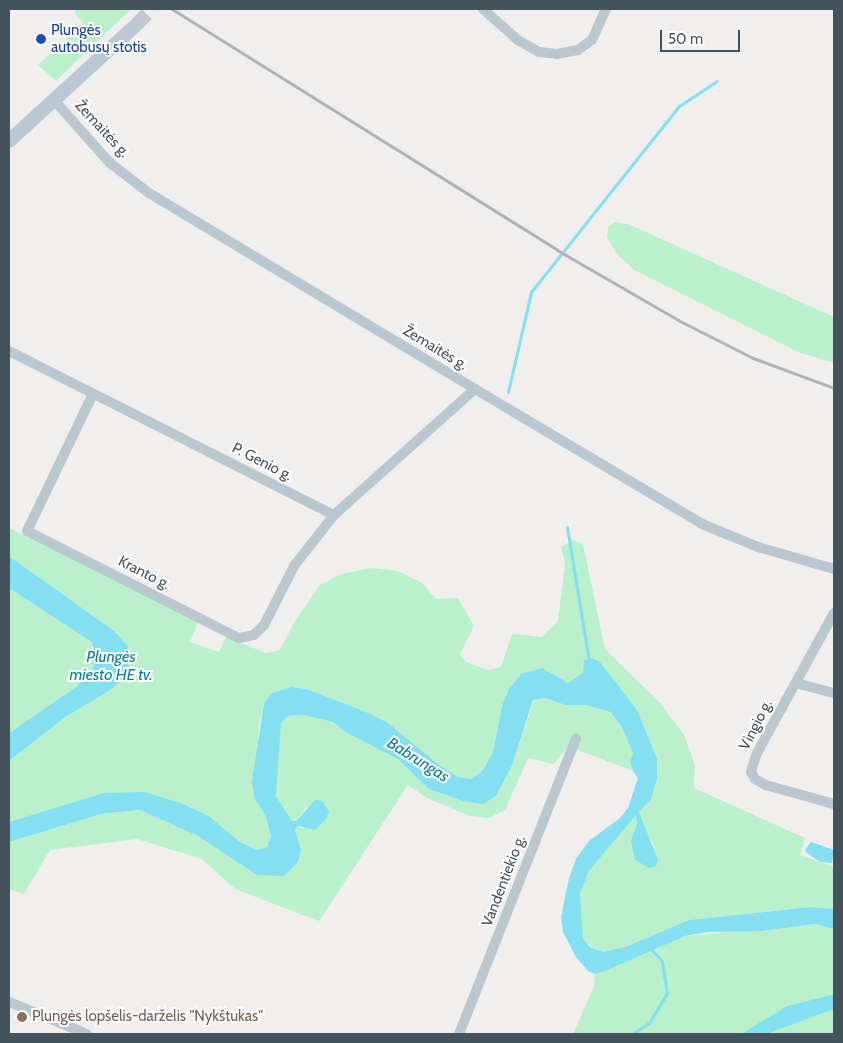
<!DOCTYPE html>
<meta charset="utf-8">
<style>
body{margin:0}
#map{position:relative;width:843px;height:1043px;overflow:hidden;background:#f1eeee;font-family:Cabin,sans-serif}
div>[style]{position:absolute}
.green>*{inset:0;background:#baf1cc}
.water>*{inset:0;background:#84e0f1}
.stream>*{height:3px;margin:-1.5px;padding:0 1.5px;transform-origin:1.5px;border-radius:1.5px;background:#84e0f1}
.secondary-tunnel>*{height:14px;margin-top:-7px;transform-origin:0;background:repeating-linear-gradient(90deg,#c6c7ca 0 14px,transparent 0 21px)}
.minor>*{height:10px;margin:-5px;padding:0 5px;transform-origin:5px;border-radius:5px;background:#bbc7ce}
.secondary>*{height:14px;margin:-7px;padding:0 7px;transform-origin:7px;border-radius:7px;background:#bbc8d3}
.rail>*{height:3px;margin:-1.5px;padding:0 1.5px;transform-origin:1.5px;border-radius:1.5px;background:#b0b4b9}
.dots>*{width:14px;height:14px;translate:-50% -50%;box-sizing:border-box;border:2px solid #fff;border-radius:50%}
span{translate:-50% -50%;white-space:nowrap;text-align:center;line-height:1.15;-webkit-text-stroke:4px #fff;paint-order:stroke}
.transit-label{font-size:15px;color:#164399}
.left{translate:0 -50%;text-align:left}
.street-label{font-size:15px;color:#45535d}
.education-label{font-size:15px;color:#785e54}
.water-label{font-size:16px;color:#068199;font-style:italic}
.frame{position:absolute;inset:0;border:10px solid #45535d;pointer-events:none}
.scale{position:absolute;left:660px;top:30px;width:80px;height:22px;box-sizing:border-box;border:2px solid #45535d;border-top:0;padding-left:6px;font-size:15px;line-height:18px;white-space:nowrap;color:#45535d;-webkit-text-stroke:4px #fff;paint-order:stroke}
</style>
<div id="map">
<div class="green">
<div style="clip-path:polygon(77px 9px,131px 9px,56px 81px,38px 65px,83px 23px,74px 12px)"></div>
<div style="clip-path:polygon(615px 222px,628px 224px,834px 317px,834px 363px,798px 352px,634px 270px,616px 253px,607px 237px,608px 227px)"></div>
<div style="clip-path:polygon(9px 528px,198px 622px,190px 642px,219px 652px,226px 637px,266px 653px,280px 650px,295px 621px,320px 585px,341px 574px,371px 568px,398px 571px,422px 583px,436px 599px,458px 598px,474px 626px,460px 654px,466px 662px,488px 670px,501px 667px,512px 634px,542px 637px,558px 621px,565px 564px,561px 547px,573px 540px,583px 544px,605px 649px,660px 703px,684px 735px,695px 765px,694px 788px,805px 838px,800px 855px,834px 867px,834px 909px,810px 907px,689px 920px,625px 947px,603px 952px,591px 947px,583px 938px,579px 919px,580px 893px,589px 871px,636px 815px,638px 818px,634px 832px,657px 850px,644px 829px,639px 812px,651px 799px,610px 675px,600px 662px,568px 683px,542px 669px,502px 706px,493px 752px,483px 770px,472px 779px,458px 777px,439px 765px,388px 723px,371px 714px,307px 689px,291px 687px,272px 693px,264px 703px,259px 726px,255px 799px,266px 817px,271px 837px,267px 847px,257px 850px,240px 842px,209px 816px,181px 803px,47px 811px,9px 822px,9px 761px,64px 718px,112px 689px,113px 630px,9px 556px)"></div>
<div style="clip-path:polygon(9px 588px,92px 642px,96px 658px,91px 672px,76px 687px,9px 733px)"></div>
<div style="clip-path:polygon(546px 698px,565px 705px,586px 705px,609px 712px,622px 726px,633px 753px,630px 762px,633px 771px,568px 746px,554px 764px,528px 758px,505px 810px,489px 818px,470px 816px,427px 798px,408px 785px,319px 921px,235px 889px,202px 859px,137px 839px,50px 850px,24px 894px,9px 889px,9px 842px,101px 814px,140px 810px,198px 836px,257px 875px,301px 850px,295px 829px,298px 826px,304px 829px,307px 806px,296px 821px,292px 821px,276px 796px,274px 783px,281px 723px,288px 716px,304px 715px,333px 722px,345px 732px,398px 759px,429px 789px,496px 796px,512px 766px,534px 700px)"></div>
<div style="clip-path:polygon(815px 924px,834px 929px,834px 994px,787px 1006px,741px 1034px,573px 1034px,594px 986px,595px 974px,685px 936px)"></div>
<div style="clip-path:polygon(834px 1009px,834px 1034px,766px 1034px,772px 1030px)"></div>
</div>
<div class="water">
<div style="clip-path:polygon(9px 556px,113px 630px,128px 646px,129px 661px,126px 674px,112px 689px,64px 718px,9px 761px,9px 733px,76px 687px,91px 672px,96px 658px,92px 642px,9px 588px)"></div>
<div style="clip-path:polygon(592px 658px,600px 662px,637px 710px,657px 759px,657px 779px,651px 799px,639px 812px,658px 860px,656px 866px,649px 868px,635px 860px,631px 841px,637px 823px,636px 815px,589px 871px,580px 893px,583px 938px,590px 947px,603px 952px,625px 947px,689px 920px,810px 907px,834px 909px,834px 929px,815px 924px,760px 931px,708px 932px,685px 936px,607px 970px,595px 974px,588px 971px,576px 957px,563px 932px,561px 917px,569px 878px,576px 859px,589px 841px,620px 818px,628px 808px,638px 778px,633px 771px,630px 762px,633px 753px,622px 727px,610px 712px,586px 705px,565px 705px,546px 698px,533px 700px,512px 766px,496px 796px,483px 804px,463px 801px,429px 789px,398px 759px,345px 732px,333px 722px,304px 715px,288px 716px,281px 723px,276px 796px,292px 821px,296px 821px,315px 800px,322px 801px,329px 811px,327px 818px,315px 830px,298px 826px,295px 829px,301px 850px,298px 862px,284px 876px,257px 875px,198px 836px,140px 810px,101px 814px,9px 842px,9px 822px,104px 793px,144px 792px,181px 803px,209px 816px,240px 842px,257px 850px,267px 847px,271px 837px,266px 817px,255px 799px,252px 782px,264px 703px,272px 693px,291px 687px,307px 689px,371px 714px,388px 723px,439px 765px,458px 777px,472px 779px,483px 770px,493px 752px,502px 706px,509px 689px,521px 674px,542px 668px,568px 683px,583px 673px,584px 660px)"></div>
<div style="clip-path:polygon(811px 842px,834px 850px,832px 863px,820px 862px,807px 853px,805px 850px)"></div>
<div style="clip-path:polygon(834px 994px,834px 1009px,766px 1034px,741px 1034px,787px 1006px)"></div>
</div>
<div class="stream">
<div style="left:508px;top:392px;width:103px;rotate:-77deg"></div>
<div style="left:531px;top:292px;width:238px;rotate:-51.5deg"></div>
<div style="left:679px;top:106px;width:45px;rotate:-33.3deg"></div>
<div style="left:567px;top:527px;width:137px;rotate:80.7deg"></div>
<div style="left:632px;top:1034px;width:20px;rotate:-33deg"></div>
<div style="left:649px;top:1023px;width:35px;rotate:-59deg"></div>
<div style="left:667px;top:993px;width:32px;rotate:-99deg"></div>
<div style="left:662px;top:961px;width:16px;rotate:-133deg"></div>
</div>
<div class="secondary-tunnel">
<div style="left:137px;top:24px;width:21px;rotate:-45deg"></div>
</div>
<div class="minor">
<div style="left:483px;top:9px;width:47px;rotate:41.5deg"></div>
<div style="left:518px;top:40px;width:24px;rotate:30deg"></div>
<div style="left:539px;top:52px;width:18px;rotate:6deg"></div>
<div style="left:557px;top:54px;width:21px;rotate:-11deg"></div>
<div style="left:578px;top:50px;width:17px;rotate:-36deg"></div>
<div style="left:592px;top:40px;width:34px;rotate:-66deg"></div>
<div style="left:54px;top:100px;width:84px;rotate:48.4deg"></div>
<div style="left:110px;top:163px;width:49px;rotate:37.6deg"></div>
<div style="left:149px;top:193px;width:380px;rotate:31deg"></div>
<div style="left:475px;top:389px;width:264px;rotate:30.7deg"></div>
<div style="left:702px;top:524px;width:61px;rotate:22.3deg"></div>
<div style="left:758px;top:547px;width:79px;rotate:16.1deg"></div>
<div style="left:9px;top:351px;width:364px;rotate:26.8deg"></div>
<div style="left:334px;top:515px;width:189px;rotate:-41.8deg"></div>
<div style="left:93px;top:394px;width:152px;rotate:115.7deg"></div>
<div style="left:27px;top:531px;width:237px;rotate:26.8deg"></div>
<div style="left:239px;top:638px;width:15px;rotate:-11deg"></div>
<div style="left:254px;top:635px;width:14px;rotate:-45deg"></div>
<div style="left:264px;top:625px;width:66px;rotate:-63deg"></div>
<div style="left:294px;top:566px;width:65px;rotate:-51.9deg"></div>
<div style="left:834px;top:613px;width:160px;rotate:118.8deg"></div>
<div style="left:757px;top:753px;width:20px;rotate:108deg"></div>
<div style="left:751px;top:772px;width:8px;rotate:60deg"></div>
<div style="left:755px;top:779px;width:13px;rotate:29deg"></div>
<div style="left:766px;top:785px;width:71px;rotate:15.6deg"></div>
<div style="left:796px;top:683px;width:39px;rotate:15deg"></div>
<div style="left:9px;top:1002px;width:84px;rotate:22.3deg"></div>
<div style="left:459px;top:1034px;width:318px;rotate:-68.4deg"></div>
</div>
<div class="secondary">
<div style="left:9px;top:141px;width:173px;rotate:-42.4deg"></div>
</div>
<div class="rail">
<div style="left:172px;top:9px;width:454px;rotate:32deg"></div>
<div style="left:557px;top:250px;width:140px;rotate:30deg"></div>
<div style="left:678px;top:320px;width:84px;rotate:26.9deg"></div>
<div style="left:753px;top:358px;width:86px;rotate:20.3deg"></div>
</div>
<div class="dots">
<div style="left:41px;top:39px;background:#1a4fb4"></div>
<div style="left:22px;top:1017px;background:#8d6e63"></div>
</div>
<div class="transit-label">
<span class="left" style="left:51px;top:39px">Plungės<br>autobusų stotis</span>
</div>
<div class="street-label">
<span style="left:102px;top:129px;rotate:47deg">Žemaitės g.</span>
<span style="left:435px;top:348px;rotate:31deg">Žemaitės g.</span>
<span style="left:262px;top:462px;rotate:27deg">P. Genio g.</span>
<span style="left:144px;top:573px;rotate:27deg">Kranto g.</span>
<span style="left:756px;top:725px;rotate:-63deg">Vingio g.</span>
<span style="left:504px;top:881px;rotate:-69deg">Vandentiekio g.</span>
</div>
<div class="education-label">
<span class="left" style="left:32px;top:1017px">Plungės lopšelis-darželis "Nykštukas"</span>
</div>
<div class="water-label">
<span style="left:111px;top:666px">Plungės<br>miesto HE tv.</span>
<span style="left:418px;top:760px;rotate:32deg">Babrungas</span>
</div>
<div class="frame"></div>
<div class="scale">50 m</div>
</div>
